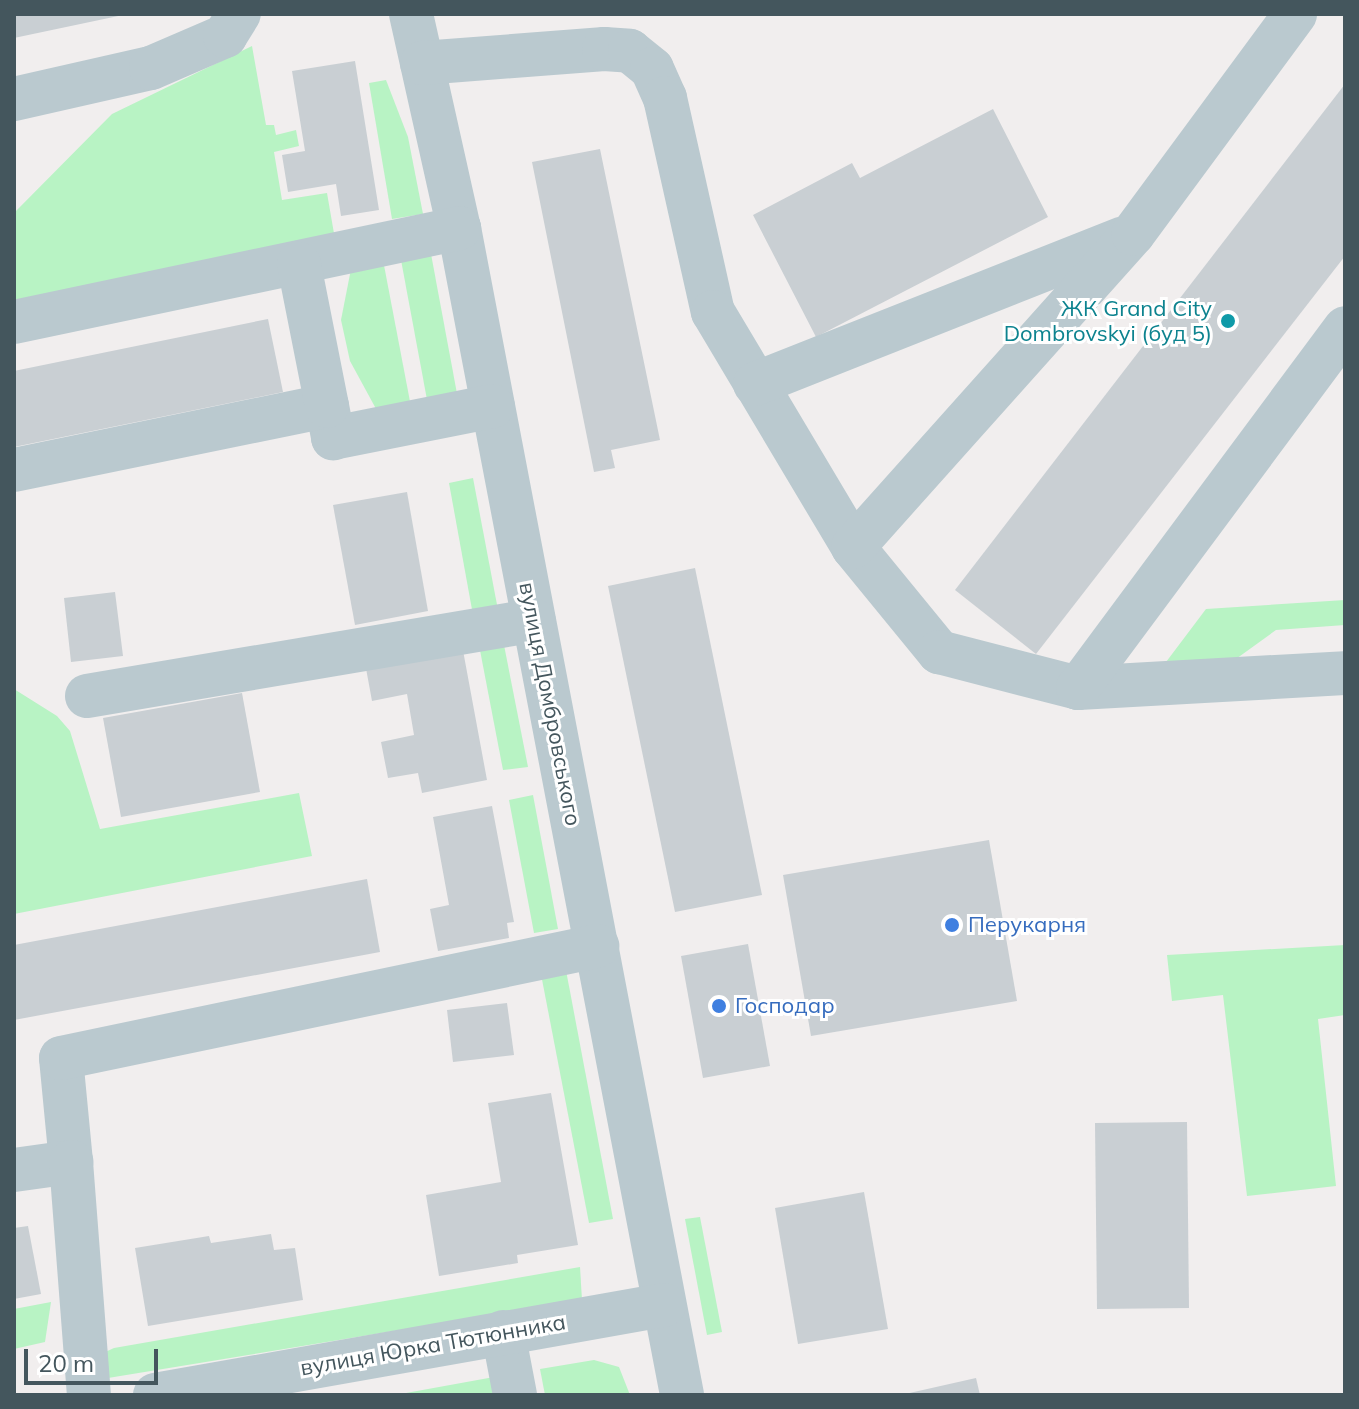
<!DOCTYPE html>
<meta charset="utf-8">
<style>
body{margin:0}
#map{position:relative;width:1359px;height:1409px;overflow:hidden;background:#f1eeee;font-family:Mulish,sans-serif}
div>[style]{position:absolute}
.green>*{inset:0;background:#b8f3c4}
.building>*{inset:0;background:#c9cfd3}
.minor>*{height:44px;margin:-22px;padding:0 22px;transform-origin:22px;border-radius:22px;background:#bac9cf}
.dots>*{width:22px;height:22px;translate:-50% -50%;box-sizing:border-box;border:4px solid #fff;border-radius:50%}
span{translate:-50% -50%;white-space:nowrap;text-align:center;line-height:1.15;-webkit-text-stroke:6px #fff;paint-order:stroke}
.culture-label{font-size:22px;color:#0d838f}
.right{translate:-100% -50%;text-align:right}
.street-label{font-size:22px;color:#44565d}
.shop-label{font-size:22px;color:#366cbe}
.left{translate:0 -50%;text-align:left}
.frame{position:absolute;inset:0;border:16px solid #44565d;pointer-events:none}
.scale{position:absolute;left:24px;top:1349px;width:134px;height:36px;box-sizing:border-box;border:4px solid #44565d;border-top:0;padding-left:10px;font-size:24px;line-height:28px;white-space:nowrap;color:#44565d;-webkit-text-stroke:6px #fff;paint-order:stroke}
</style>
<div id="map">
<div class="green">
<div style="clip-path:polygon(252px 46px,266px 125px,274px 125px,276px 135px,296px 130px,299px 146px,274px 152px,282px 200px,327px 193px,336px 245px,14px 311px,14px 213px,112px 114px)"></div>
<div style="clip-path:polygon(386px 80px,408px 137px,423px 214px,392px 219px,369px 83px)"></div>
<div style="clip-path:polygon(431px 254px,458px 399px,428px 405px,401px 260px)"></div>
<div style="clip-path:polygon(383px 260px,412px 412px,381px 418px,350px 361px,341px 320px,351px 269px)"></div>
<div style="clip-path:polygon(473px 478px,498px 610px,473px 615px,449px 483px)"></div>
<div style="clip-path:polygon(1345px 600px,1345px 625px,1276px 630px,1222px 669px,1157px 674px,1206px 609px)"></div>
<div style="clip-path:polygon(503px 640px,528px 767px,503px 770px,479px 645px)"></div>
<div style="clip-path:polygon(14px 689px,57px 716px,70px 731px,100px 829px,299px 793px,312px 856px,14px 914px)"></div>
<div style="clip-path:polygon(533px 795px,558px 929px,534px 933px,509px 800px)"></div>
<div style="clip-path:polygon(1345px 945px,1345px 1015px,1318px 1019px,1336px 1186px,1247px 1196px,1223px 995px,1172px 1001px,1167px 955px)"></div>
<div style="clip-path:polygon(565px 965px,613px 1219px,589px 1223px,540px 969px)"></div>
<div style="clip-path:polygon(700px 1217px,722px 1332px,707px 1335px,685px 1219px)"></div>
<div style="clip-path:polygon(580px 1267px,582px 1300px,108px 1378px,103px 1353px,114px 1348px)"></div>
<div style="clip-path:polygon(51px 1302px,45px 1342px,14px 1349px,14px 1309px)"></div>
<div style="clip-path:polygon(594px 1360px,619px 1367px,630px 1395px,545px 1395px,540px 1369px)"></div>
<div style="clip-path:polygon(494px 1377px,502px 1395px,395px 1395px)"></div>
</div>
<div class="building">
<div style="clip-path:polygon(14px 14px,123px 14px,123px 15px,14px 38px)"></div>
<div style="clip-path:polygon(355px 61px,379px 210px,341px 216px,336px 184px,288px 192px,282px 155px,305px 151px,292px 71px)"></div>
<div style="clip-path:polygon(1345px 84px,1345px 256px,1036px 654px,955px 590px)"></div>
<div style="clip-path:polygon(993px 109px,1048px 217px,816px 337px,753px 215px,852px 163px,860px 178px)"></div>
<div style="clip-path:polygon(600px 149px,660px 440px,611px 450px,615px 468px,594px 472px,532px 162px)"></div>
<div style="clip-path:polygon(268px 319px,283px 392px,14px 447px,14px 371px)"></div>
<div style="clip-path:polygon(407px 492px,428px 611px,355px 625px,333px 505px)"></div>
<div style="clip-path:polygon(695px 568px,762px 895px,675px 912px,608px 586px)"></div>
<div style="clip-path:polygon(115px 592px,123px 656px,71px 662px,64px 598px)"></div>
<div style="clip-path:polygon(462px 645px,487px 780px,422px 793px,418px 773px,388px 778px,381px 742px,414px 735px,407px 694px,372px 701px,365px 663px)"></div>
<div style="clip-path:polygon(242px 693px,260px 792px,121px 817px,103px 718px)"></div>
<div style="clip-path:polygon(492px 806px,514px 922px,507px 923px,509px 938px,438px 951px,430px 909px,449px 905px,433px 817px)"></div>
<div style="clip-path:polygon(989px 840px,1017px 1001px,811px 1036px,783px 875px)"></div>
<div style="clip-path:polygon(367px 879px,380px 952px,14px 1020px,14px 945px)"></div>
<div style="clip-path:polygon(748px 944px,770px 1066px,703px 1078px,681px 956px)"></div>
<div style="clip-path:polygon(507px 1003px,514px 1055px,453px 1062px,447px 1010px)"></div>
<div style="clip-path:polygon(551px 1093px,578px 1245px,517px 1255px,518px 1263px,439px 1276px,426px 1195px,501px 1182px,488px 1103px)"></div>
<div style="clip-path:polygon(1187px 1122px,1189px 1308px,1097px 1309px,1095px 1123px)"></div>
<div style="clip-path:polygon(864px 1192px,888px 1329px,798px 1344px,775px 1208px)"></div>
<div style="clip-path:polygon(28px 1226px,41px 1294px,14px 1299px,14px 1228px)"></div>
<div style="clip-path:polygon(271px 1234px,274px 1250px,295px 1248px,303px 1300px,148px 1326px,135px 1248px,209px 1236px,211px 1243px)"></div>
<div style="clip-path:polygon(976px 1378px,980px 1395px,905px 1395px,905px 1394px)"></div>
</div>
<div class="minor">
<div style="left:411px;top:14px;width:219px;rotate:77.4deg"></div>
<div style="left:459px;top:228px;width:1188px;rotate:79.18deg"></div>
<div style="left:422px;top:63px;width:183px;rotate:-4.4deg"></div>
<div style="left:604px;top:49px;width:26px;rotate:4deg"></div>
<div style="left:630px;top:51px;width:28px;rotate:39deg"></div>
<div style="left:652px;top:69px;width:32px;rotate:66deg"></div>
<div style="left:665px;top:98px;width:219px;rotate:77.4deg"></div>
<div style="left:713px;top:312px;width:274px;rotate:59.2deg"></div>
<div style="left:853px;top:547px;width:136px;rotate:50.7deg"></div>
<div style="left:939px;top:652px;width:144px;rotate:14.5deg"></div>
<div style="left:1078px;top:688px;width:267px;rotate:-3.2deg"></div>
<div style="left:14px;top:99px;width:140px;rotate:-12.8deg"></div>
<div style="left:151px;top:68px;width:81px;rotate:-23.4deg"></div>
<div style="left:225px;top:36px;width:26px;rotate:-58deg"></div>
<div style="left:14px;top:322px;width:455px;rotate:-11.9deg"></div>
<div style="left:755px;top:384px;width:396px;rotate:-21.6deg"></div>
<div style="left:327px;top:406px;width:33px;rotate:79deg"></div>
<div style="left:333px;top:438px;width:163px;rotate:-11.3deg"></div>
<div style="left:14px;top:470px;width:319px;rotate:-11.6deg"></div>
<div style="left:327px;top:406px;width:145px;rotate:-101.2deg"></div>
<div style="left:853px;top:547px;width:420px;rotate:-48.2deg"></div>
<div style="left:1133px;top:234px;width:273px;rotate:-53.6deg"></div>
<div style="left:1078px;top:688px;width:448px;rotate:-53.4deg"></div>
<div style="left:87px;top:696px;width:453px;rotate:-9.6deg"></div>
<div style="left:71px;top:1162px;width:104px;rotate:-95.5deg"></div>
<div style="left:61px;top:1058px;width:548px;rotate:-11.8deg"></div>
<div style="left:14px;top:1170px;width:58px;rotate:-8deg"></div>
<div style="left:71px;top:1162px;width:234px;rotate:85.6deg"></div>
<div style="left:503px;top:1332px;width:64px;rotate:79.2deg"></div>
<div style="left:155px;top:1395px;width:517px;rotate:-10.03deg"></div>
</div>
<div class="dots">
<div style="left:1228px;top:321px;background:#0f9aa8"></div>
<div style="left:952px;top:925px;background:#3f7fe0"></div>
<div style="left:719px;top:1006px;background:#3f7fe0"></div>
</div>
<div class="culture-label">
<span class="right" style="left:1212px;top:321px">ЖК Grand City<br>Dombrovskyi (буд 5)</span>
</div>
<div class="street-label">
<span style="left:550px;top:704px;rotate:79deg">вулиця Домбровського</span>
<span style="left:433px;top:1345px;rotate:-10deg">вулиця Юрка Тютюнника</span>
</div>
<div class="shop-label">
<span class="left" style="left:968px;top:925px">Перукарня</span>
<span class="left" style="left:735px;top:1006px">Господар</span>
</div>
<div class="frame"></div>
<div class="scale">20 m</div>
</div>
